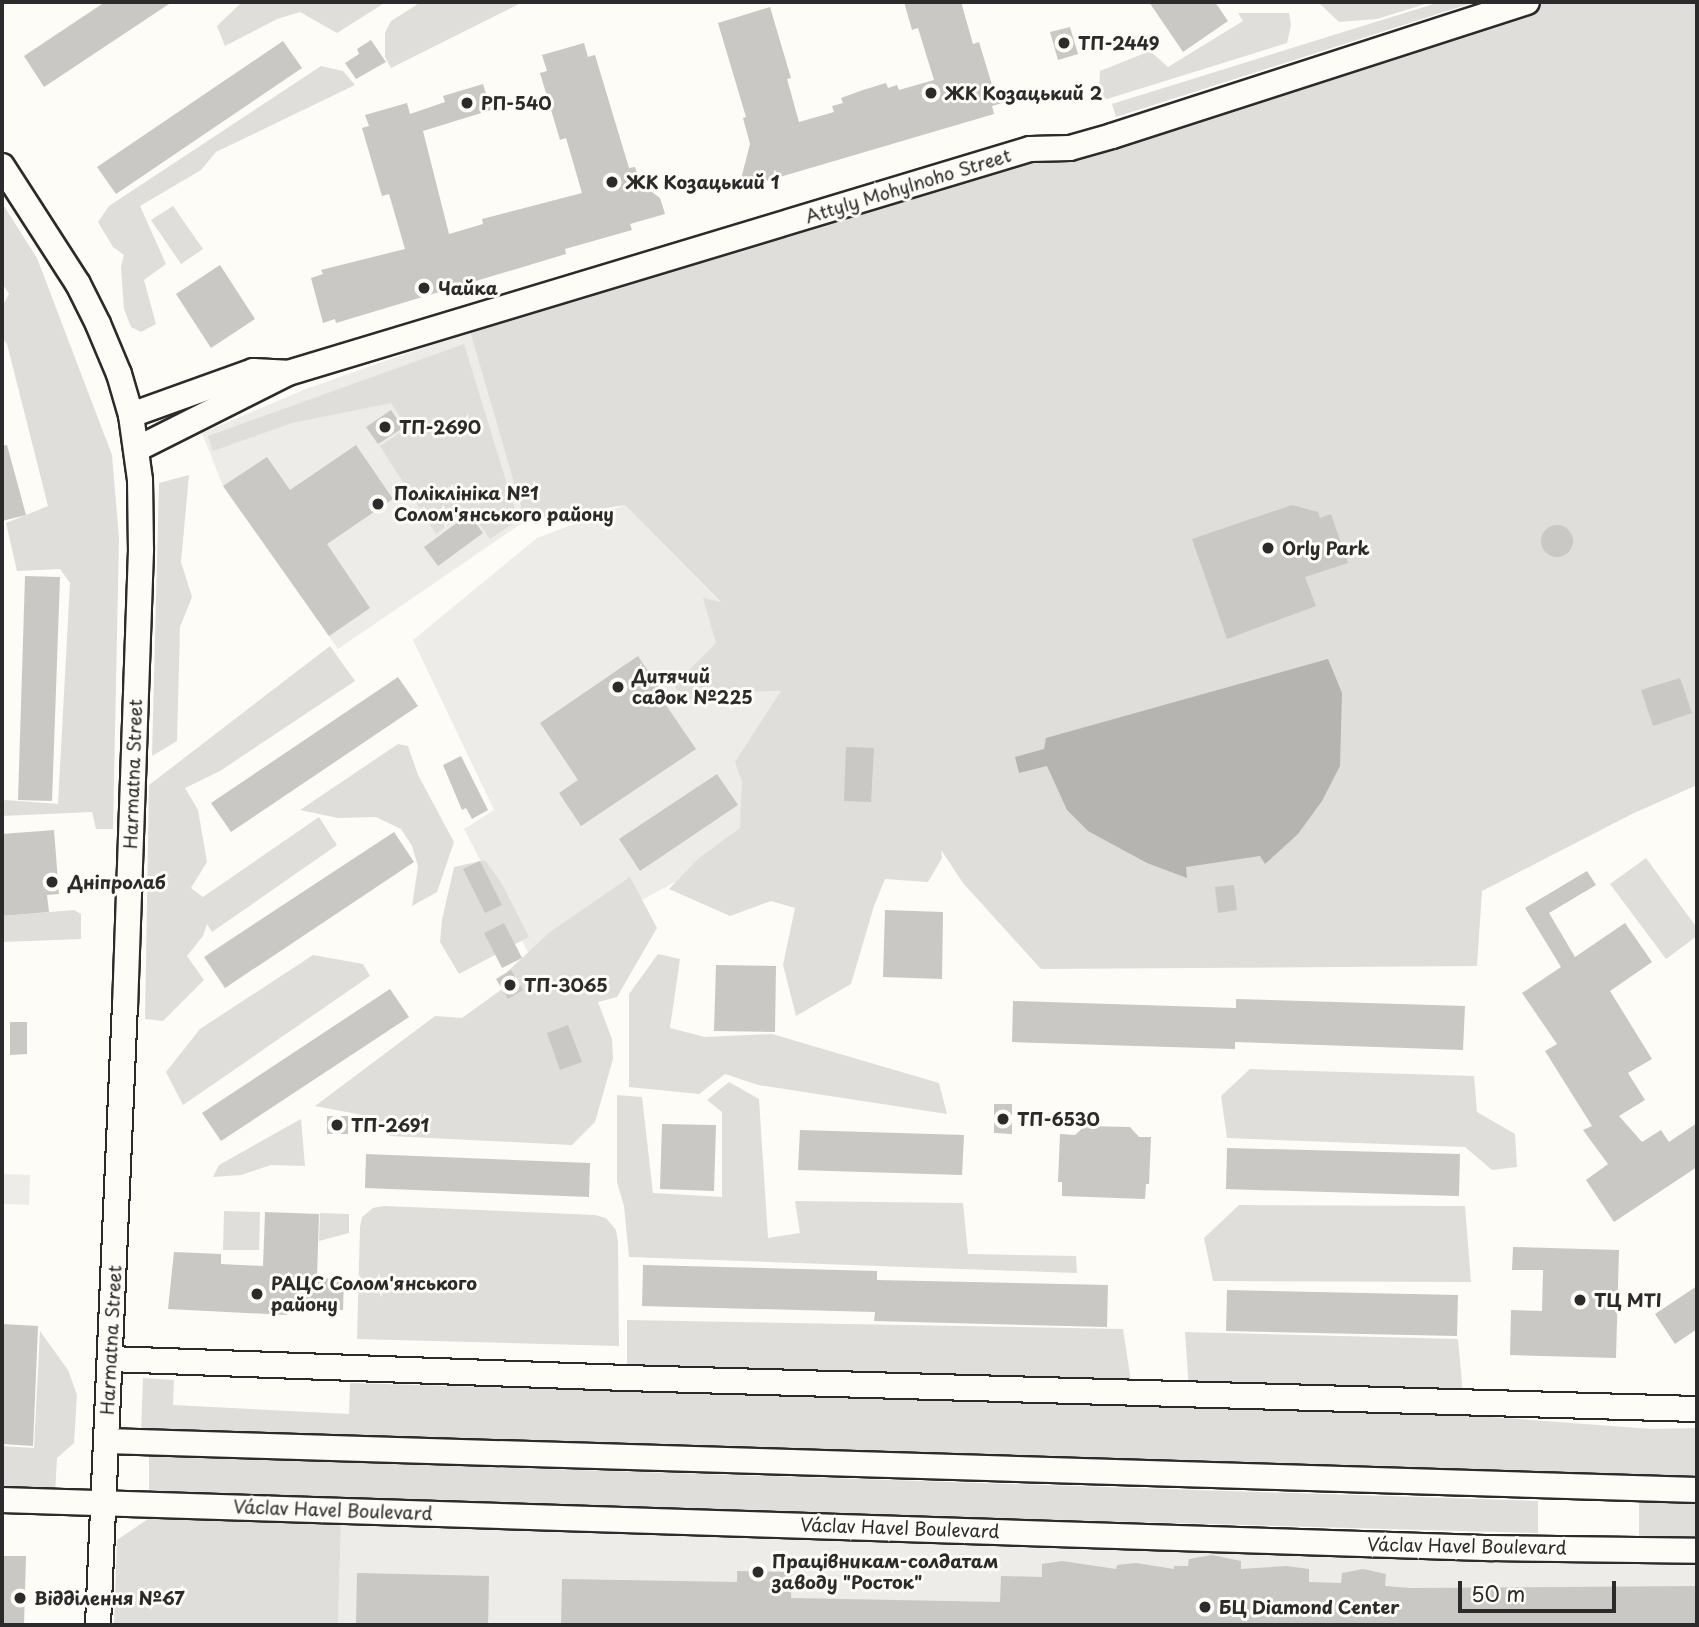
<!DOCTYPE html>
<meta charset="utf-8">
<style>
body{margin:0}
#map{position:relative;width:1699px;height:1627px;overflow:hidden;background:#fdfcf7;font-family:"Playpen Sans",sans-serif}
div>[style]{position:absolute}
.built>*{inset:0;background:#edece8}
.green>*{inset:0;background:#dfdeda}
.water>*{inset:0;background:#b5b4b1}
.building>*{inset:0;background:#c9c8c4}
.round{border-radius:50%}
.roads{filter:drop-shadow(2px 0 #2b2b2b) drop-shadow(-2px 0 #2b2b2b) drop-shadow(0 2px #2b2b2b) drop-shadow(0 -2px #2b2b2b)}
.minor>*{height:24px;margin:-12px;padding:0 12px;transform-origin:12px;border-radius:12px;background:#fdfcf7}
.dots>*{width:19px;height:19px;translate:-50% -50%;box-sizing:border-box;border:4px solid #fdfcf7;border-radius:50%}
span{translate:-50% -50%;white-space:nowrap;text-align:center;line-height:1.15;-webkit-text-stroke:6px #fdfcf7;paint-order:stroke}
.poi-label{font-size:18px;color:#2b2b2b;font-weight:700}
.left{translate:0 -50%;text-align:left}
.street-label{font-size:18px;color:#2b2b2b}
.frame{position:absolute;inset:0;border:4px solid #2b2b2b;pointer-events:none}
.scale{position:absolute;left:1458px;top:1581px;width:158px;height:32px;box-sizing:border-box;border:4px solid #2b2b2b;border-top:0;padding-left:9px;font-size:21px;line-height:24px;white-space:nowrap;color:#2b2b2b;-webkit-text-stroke:5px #fdfcf7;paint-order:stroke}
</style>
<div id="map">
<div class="built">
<div style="clip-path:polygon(470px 331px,525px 521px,338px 649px,223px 486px,202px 433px,306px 389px)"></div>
<div style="clip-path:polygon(625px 505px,754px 636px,833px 796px,532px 960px,464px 829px,494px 810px,413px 640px,537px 538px)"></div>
<div style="clip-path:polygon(2px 1174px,30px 1175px,29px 1205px,2px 1204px)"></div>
<div style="clip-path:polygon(341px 1523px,1697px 1559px,1697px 1625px,338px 1625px)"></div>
</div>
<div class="green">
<div style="clip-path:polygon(242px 2px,386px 2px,337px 33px,300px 12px,277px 19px,225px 46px,217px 26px)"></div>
<div style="clip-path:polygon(421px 2px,523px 2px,391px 68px,385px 57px,385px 33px,391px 21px)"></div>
<div style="clip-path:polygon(1318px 2px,1432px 2px,1377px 19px,1339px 22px)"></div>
<div style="clip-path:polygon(1440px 2px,1475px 2px,1116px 117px,1112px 104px)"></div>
<div style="clip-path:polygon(1539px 2px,1697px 2px,1697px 785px,1632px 814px,1482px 891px,1477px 966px,1041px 969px,963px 883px,941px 850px,942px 858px,928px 882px,885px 879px,874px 906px,851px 984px,796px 1016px,783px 965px,795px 908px,771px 901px,730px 916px,669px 889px,699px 858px,740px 828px,742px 782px,735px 762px,781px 691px,721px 692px,687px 705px,674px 685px,716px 643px,703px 598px,721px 602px,625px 505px,525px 521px,467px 321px,1113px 138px)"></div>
<div style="clip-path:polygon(1238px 13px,1289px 13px,1291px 25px,1287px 43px,1107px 99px,1099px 96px,1100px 71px,1150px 51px,1168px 67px,1243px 21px)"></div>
<div style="clip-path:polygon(321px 66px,343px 71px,355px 85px,216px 152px,201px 170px,140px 206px,166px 264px,144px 280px,156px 324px,141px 332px,131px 327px,124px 309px,121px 267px,124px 255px,113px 247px,98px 222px,109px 206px)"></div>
<div style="clip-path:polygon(2px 203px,37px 258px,112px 455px,119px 538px,113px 829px,96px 829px,92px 812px,2px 816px,2px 801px,6px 800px,58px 804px,70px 583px,60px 569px,17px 571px,6px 523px,48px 506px,7px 344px,2px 338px,2px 307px,9px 294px,2px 283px)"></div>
<div style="clip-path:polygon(173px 206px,203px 249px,181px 264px,151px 220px)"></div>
<div style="clip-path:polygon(464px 344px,518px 520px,490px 539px,469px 509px,436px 534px,380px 446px,407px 428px,391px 403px,292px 423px,213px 451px,208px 436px)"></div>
<div style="clip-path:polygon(189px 475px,181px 562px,192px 597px,180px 627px,177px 741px,152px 756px,159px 483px)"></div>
<div style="clip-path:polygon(330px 646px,355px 681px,220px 771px,185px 788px,198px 810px,207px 862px,191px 888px,203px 897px,319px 817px,337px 845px,212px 932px,207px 924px,203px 936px,187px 956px,204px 980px,163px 1021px,145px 1019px,149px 785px)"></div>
<div style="clip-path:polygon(398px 744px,408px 746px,418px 775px,454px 842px,437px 892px,412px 906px,418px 866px,412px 846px,401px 829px,376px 817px,338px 818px,300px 810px)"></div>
<div style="clip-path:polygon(1646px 858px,1697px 928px,1697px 936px,1666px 959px,1610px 884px)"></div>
<div style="clip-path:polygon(485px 860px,502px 884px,529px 937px,459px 974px,440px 942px,442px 920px,454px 867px)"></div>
<div style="clip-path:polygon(630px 877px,657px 928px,617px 997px,598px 1002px,612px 1039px,613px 1059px,595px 1122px,572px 1145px,390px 1136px,367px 1116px,315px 1106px,435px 1016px,462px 1018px,505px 987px,507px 972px,550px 932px)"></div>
<div style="clip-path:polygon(74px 910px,81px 914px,81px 939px,2px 942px,2px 916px)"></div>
<div style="clip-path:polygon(658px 954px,680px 959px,670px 1028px,705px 1037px,772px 1034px,939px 1083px,947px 1114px,758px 1085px,725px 1074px,699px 1094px,629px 1087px,629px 994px)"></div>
<div style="clip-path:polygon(313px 955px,363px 964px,370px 976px,183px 1105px,166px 1072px,200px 1029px)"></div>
<div style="clip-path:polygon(1250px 1069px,1474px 1076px,1477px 1112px,1515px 1134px,1517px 1167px,1492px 1170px,1465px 1147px,1227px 1138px,1221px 1096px)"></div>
<div style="clip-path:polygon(729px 1082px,759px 1099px,768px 1238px,800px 1233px,795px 1201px,963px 1203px,968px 1254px,1076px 1256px,1077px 1273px,629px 1257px,624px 1206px,617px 1182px,617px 1095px,642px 1097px,653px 1193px,722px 1197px,722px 1112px,707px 1100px)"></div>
<div style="clip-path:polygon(301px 1119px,305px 1166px,271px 1165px,241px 1175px,213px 1177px,219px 1165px)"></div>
<div style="clip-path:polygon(1239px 1205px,1465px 1206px,1471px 1282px,1213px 1281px,1204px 1238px)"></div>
<div style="clip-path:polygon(384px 1206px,595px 1215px,606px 1218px,616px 1230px,618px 1242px,619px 1346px,357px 1339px,360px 1227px,362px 1217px,373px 1208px)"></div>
<div style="clip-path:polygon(224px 1211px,260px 1212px,259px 1250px,223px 1250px)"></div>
<div style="clip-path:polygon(320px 1213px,349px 1214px,349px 1233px,319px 1241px)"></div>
<div style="clip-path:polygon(627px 1320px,1123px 1329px,1131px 1381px,627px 1367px)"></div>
<div style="clip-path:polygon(40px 1331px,68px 1370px,77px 1395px,74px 1443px,57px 1458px,55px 1494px,2px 1494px,2px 1446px,34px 1448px)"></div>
<div style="clip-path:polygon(1185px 1332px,1458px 1339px,1463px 1394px,1189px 1391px)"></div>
<div style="clip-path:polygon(143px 1378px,174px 1380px,173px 1405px,349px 1414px,350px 1383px,1478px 1416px,1652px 1429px,1697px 1428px,1697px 1479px,141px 1433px)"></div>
<div style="clip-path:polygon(149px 1456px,1538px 1501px,1538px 1533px,149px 1495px)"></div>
<div style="clip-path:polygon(1639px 1502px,1697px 1503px,1697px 1538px,1639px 1537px)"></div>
<div style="clip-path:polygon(151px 1517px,341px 1523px,338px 1625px,114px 1625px,117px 1540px)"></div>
</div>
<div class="water">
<div style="clip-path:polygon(1328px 659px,1342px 693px,1340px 766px,1322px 801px,1298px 834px,1265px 864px,1260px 856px,1186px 867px,1187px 878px,1147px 863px,1088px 831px,1067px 810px,1047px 766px,1019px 773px,1015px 757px,1044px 749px,1046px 738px)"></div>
</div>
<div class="building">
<div style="clip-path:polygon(105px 2px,172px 2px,44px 87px,24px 56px)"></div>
<div style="clip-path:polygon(904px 2px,961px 2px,973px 44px,979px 42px,993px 88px,998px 91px,1002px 103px,992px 106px,994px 114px,746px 187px,742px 175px,750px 144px,743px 118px,746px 117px,718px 23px,770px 7px,791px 78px,787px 79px,799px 122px,834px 112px,832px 106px,843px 103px,841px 98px,863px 90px,886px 83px,888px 88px,897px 85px,899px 90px,934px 80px,918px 28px,912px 30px)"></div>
<div style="clip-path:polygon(1149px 2px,1215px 2px,1228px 21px,1183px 52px)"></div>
<div style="clip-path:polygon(1070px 27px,1078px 54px,1058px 60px,1050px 32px)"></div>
<div style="clip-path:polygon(371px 40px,386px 62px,356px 79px,345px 63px,359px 54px,357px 49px)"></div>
<div style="clip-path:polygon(283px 41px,302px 68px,116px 194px,97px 167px)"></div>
<div style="clip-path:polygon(584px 43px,588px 57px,595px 55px,629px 168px,635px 167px,641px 184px,660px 198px,665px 214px,630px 224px,632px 230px,565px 249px,566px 254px,336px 323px,335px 319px,323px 323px,311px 278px,323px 274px,321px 270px,405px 249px,389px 194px,382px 196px,374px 169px,362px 128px,369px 126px,365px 115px,407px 103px,410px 114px,445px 102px,443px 96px,483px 84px,491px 110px,423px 131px,449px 234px,483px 224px,482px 219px,582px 193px,566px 138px,560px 140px,540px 73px,547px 71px,542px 55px)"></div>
<div style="clip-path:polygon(220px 265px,255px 319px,211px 348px,176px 294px)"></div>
<div style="clip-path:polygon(391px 410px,403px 428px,378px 444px,366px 427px)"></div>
<div style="clip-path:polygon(7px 445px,26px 515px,2px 521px,2px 446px)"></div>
<div style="clip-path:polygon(356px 445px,393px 499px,327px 544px,370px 608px,329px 636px,223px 486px,267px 457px,290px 490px)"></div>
<div style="clip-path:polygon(1292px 505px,1318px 512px,1320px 518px,1331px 514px,1348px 563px,1305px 577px,1316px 606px,1227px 639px,1192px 539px)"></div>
<div style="clip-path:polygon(469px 514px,483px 533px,438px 566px,424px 547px)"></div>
<div class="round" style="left:1541px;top:525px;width:32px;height:32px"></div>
<div style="clip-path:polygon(25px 576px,60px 577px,52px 801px,18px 800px)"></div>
<div style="clip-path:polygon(638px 656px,660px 689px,657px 692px,696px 749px,581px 826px,559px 793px,578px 780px,540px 723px)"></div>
<div style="clip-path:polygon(398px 677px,418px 706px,231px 832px,211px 803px)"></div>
<div style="clip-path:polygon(1680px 678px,1692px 713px,1653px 726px,1641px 690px)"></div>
<div style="clip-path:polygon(846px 747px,874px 748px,871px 802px,844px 801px)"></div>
<div style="clip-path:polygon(461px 756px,488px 810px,472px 819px,466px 808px,462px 810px,443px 765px)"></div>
<div style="clip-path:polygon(717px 774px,738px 805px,640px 871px,619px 839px)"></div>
<div style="clip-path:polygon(54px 830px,59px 894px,47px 895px,49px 912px,2px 916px,2px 834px)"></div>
<div style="clip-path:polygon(394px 832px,414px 862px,225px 988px,204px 957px)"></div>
<div style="clip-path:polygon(480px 861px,502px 905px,485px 913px,463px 869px)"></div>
<div style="clip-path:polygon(1587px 871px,1596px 885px,1549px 913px,1575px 957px,1625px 923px,1652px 962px,1610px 991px,1652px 1059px,1628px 1073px,1645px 1100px,1619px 1116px,1642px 1142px,1661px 1130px,1669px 1142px,1697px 1123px,1697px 1167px,1614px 1222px,1586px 1180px,1608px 1164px,1583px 1130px,1592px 1126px,1545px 1051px,1557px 1044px,1522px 993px,1561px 967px,1525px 908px)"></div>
<div style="clip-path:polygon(1234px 885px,1237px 910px,1218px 913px,1215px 887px)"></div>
<div style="clip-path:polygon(885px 910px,943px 912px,942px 979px,883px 977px)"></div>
<div style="clip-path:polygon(504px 923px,522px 958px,502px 968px,484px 933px)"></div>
<div style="clip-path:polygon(716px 965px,776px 966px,775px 1032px,714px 1031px)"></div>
<div style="clip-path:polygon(511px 970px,523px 990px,508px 999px,496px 979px)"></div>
<div style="clip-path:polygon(390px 989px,409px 1017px,221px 1141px,202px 1113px)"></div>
<div style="clip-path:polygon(1236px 999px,1465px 1006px,1463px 1050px,1235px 1042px,1235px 1049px,1012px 1042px,1013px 1001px,1236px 1008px)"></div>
<div style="clip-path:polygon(10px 1022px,27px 1022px,27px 1054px,10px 1055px)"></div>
<div style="clip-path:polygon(568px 1025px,582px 1062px,560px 1070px,547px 1033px)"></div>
<div style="clip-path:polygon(994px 1104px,1012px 1104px,1012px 1134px,994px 1133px)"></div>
<div style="clip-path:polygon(327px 1116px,348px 1116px,348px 1134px,327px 1134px)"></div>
<div style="clip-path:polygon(662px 1124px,716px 1125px,714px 1191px,660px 1189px)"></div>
<div style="clip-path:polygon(1085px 1126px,1130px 1127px,1139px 1137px,1151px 1137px,1149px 1184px,1146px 1184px,1145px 1199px,1062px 1196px,1062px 1182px,1058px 1182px,1060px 1134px,1075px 1135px)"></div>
<div style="clip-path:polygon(800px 1130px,964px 1135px,962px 1175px,798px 1170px)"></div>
<div style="clip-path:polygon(1227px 1148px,1460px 1154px,1459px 1196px,1226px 1189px)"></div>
<div style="clip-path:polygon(366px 1154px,590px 1163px,589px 1197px,365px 1188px)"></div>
<div style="clip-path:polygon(265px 1212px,319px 1214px,317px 1278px,344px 1279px,343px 1310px,287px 1308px,287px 1315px,168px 1309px,174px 1252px,221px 1254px,221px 1264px,263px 1266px)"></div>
<div style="clip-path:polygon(1513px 1247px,1619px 1250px,1616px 1358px,1510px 1355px,1511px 1310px,1542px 1311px,1543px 1270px,1512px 1270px)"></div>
<div style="clip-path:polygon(643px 1265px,877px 1271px,877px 1280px,1108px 1285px,1107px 1327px,874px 1321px,875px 1312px,642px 1306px)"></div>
<div style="clip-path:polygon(1697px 1286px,1697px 1329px,1675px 1344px,1655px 1314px)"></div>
<div style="clip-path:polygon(1227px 1290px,1458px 1295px,1457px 1336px,1226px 1331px)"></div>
<div style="clip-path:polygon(2px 1324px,38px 1326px,33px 1446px,2px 1444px)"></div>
<div style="clip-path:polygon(1212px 1555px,1241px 1561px,1241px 1569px,1286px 1566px,1309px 1569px,1309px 1582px,1341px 1583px,1342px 1573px,1363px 1569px,1386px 1574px,1385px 1586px,1410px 1588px,1697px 1586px,1697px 1625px,561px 1625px,562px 1579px,737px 1582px,737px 1571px,792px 1572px,791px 1598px,1000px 1602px,1001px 1576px,1042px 1577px,1042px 1564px,1062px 1561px,1116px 1569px,1117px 1565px,1136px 1563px,1174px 1569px,1174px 1566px,1188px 1566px,1189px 1559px)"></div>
<div style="clip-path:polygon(2px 1556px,26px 1556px,24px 1625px,2px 1625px)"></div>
<div style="clip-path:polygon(357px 1573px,489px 1576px,488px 1625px,356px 1625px)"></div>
</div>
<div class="roads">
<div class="minor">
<div style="left:2px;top:166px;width:140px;rotate:57.2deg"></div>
<div style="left:78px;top:284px;width:45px;rotate:63.4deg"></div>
<div style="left:98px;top:324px;width:54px;rotate:67.2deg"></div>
<div style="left:119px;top:374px;width:43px;rotate:73.7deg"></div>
<div style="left:131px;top:415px;width:66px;rotate:82.1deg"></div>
<div style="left:140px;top:480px;width:70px;rotate:89.2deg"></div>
<div style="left:141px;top:550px;width:454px;rotate:92deg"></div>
<div style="left:125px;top:1004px;width:622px;rotate:92.49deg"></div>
<div style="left:131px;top:415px;width:130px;rotate:-19.8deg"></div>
<div style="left:253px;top:371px;width:34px;rotate:3deg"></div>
<div style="left:137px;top:449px;width:169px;rotate:-26.7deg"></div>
<div style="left:288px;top:373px;width:775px;rotate:-16.8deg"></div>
<div style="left:1030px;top:149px;width:40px;rotate:-1.4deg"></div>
<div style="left:1070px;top:148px;width:44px;rotate:-15.9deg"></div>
<div style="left:1112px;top:136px;width:436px;rotate:-17.9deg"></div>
<div style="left:110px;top:1359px;width:516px;rotate:2.11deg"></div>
<div style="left:626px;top:1378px;width:1071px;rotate:1.66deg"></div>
<div style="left:106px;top:1441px;width:1592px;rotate:1.76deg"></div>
<div style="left:2px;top:1500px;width:1491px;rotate:1.85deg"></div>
<div style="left:1492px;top:1548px;width:205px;rotate:0.8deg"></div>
</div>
</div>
<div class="dots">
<div style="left:1064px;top:43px;background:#2b2b2b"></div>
<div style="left:931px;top:93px;background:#2b2b2b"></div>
<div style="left:467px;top:103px;background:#2b2b2b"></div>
<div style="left:612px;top:182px;background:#2b2b2b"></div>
<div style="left:424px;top:288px;background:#2b2b2b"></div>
<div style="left:385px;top:427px;background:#2b2b2b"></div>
<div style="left:378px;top:504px;background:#2b2b2b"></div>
<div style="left:1268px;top:548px;background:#2b2b2b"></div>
<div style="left:618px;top:687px;background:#2b2b2b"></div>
<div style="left:52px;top:882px;background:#2b2b2b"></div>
<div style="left:510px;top:985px;background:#2b2b2b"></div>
<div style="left:1003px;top:1119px;background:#2b2b2b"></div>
<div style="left:337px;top:1125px;background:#2b2b2b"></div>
<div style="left:257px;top:1294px;background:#2b2b2b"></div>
<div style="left:1580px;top:1300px;background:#2b2b2b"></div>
<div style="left:758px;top:1572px;background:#2b2b2b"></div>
<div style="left:20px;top:1598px;background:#2b2b2b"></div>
<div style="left:1205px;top:1607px;background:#2b2b2b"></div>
</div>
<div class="poi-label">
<span class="left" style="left:1078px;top:43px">ТП-2449</span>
<span class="left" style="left:945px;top:93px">ЖК Козацький 2</span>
<span class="left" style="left:481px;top:103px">РП-540</span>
<span class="left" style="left:626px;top:182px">ЖК Козацький 1</span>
<span class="left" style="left:438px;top:288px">Чайка</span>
<span class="left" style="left:399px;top:427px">ТП-2690</span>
<span class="left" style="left:394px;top:504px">Поліклініка №1<br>Солом'янського району</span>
<span class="left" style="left:1282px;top:548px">Orly Park</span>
<span class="left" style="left:632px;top:687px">Дитячий<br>садок №225</span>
<span class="left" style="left:68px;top:882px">Дніпролаб</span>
<span class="left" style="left:524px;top:985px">ТП-3065</span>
<span class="left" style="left:1017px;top:1119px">ТП-6530</span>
<span class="left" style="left:351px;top:1125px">ТП-2691</span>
<span class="left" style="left:271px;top:1294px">РАЦС Солом'янського<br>району</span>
<span class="left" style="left:1594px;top:1300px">ТЦ MTI</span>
<span class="left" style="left:772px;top:1572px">Працівникам-солдатам<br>заводу "Росток"</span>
<span class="left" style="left:34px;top:1598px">Відділення №67</span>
<span class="left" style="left:1219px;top:1607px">БЦ Diamond Center</span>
</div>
<div class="street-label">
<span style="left:908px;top:186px;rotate:-17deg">Attyly Mohylnoho Street</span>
<span style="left:133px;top:774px;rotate:-88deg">Harmatna Street</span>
<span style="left:111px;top:1340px;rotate:-87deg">Harmatna Street</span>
<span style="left:333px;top:1510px;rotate:2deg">Václav Havel Boulevard</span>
<span style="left:900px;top:1528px;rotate:2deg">Václav Havel Boulevard</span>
<span style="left:1467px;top:1546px;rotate:1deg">Václav Havel Boulevard</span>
</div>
<div class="frame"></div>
<div class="scale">50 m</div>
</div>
